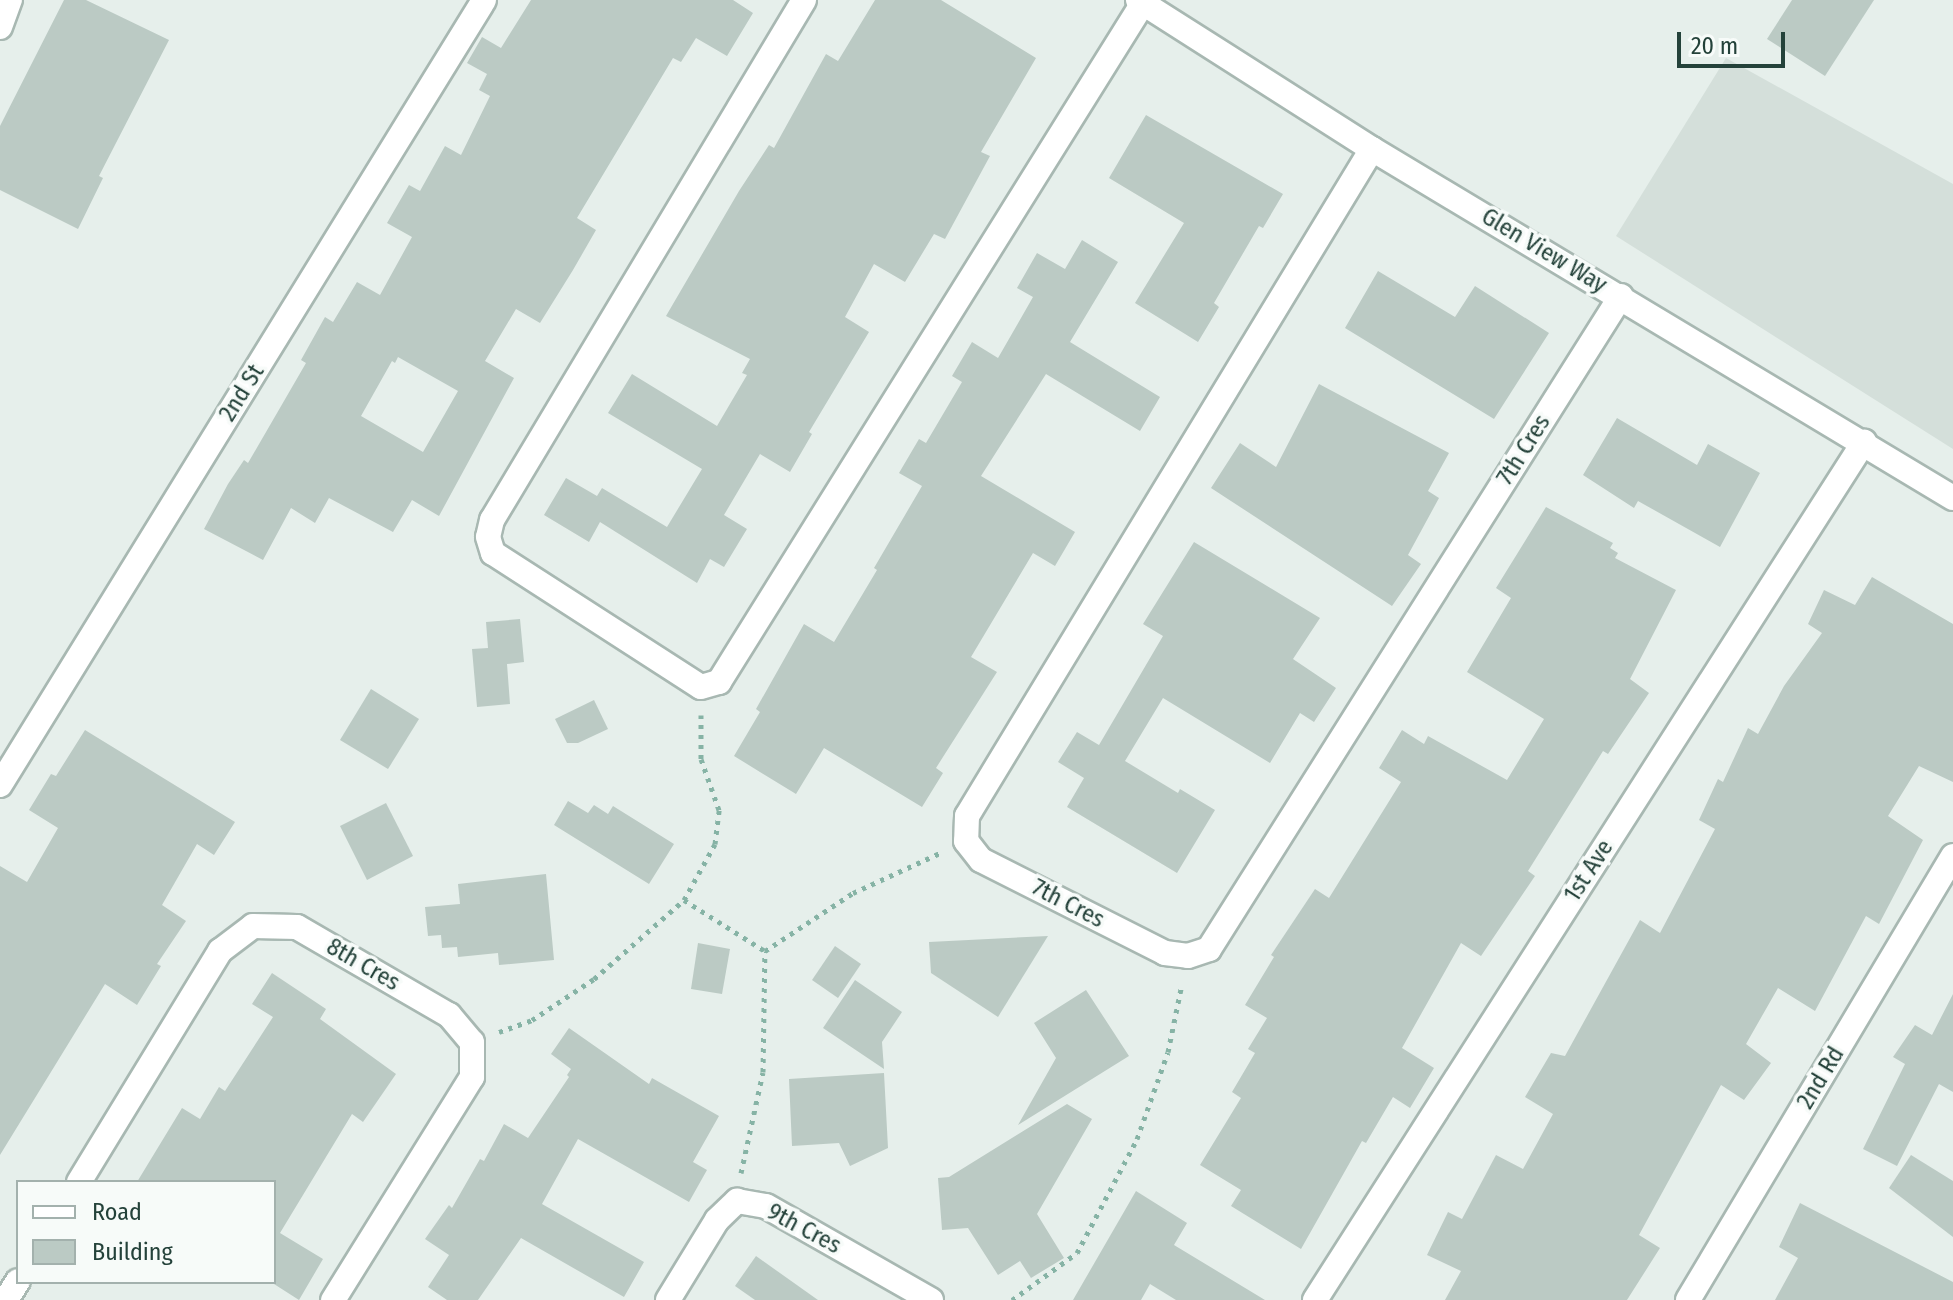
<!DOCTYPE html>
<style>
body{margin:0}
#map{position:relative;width:1953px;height:1300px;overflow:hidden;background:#e6efeb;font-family:"Fira Sans Condensed",sans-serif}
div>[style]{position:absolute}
.built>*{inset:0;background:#d4dfda}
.building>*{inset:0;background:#bbcac4}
.path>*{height:5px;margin-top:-2.5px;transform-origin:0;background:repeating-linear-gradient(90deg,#86b3a5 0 4px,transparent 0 10px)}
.roads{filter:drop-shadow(2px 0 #a8b8b2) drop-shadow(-2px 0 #a8b8b2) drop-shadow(0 2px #a8b8b2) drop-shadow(0 -2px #a8b8b2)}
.minor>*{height:24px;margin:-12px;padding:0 12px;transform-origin:12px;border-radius:12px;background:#fff}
.tertiary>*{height:24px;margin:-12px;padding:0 12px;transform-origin:12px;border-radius:12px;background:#fff}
span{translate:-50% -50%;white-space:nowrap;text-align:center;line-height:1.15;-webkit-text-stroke:7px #f7fbf9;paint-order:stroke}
.street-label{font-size:24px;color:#24423a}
.legend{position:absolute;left:16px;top:1180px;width:260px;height:104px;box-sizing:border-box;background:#f7fbf9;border:2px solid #a3b1ad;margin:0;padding:10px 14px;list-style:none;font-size:24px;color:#24423a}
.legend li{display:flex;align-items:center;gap:16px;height:40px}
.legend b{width:40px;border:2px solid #a3b1ad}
.scale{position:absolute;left:1677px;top:32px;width:108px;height:36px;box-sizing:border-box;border:4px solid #24423a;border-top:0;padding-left:10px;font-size:24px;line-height:28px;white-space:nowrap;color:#24423a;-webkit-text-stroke:6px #f7fbf9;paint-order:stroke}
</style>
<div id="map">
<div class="built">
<div style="clip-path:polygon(1726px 58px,1953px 184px,1953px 449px,1616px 236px)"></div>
</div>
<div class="building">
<div style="clip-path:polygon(64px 0,86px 0,169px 40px,99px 176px,103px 178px,78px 229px,0 190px,0 126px)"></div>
<div style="clip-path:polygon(evenodd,531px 0,733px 0,753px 13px,727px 56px,696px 38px,681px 62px,673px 58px,577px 218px,596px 230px,573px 270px,540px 323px,516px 309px,485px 361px,514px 378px,439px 516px,412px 500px,393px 532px,329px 498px,315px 523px,291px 508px,263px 560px,204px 529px,228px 484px,244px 460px,248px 463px,306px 363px,301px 360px,325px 317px,333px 322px,357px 282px,380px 295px,412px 237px,387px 223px,409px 185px,420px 191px,445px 146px,461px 155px,490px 96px,479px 90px,487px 74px,467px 63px,482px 37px,501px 48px,531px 0,398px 357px,458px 391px,423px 452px,361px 416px,392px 361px,395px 363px,398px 357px)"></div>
<div style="clip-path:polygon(875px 0,941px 0,1036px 58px,981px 152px,990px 156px,945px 239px,934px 234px,905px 282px,874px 264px,845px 317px,869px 332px,809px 432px,812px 434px,790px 472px,760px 454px,724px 515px,747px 529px,724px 567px,710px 559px,697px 583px,600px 522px,589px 542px,544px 515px,566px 478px,597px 496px,602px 488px,667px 527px,702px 469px,608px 413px,632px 374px,717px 426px,747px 375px,742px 373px,750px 359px,666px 316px,739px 191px,769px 145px,774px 148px,826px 54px,838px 61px)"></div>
<div style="clip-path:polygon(1792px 0,1874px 0,1825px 76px,1767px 39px)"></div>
<div style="clip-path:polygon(1146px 115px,1283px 194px,1263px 228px,1259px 226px,1214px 303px,1219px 307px,1198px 342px,1135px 303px,1184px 223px,1109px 178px)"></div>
<div style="clip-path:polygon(1082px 240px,1118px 262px,1070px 342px,1160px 397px,1140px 431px,1046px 374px,981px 476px,1075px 532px,1055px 566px,1033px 553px,971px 657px,997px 672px,936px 768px,943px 773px,922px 807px,824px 748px,796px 794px,734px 756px,760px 712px,756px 709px,804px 624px,834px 642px,877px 570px,874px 568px,922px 486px,899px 473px,919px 439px,926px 443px,962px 382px,952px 376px,972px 342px,998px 358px,1033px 297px,1017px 288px,1037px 253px,1065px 269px)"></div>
<div style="clip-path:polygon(1378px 271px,1455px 317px,1475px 286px,1549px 333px,1494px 419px,1345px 328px)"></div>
<div style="clip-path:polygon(1319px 384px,1449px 453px,1428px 491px,1439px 498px,1408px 555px,1421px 564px,1392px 606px,1211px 488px,1240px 443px,1276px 467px)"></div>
<div style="clip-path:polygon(1617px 418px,1697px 465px,1708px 444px,1760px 473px,1720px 547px,1638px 501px,1634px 508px,1583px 475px)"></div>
<div style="clip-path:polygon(1546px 507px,1613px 543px,1610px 548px,1618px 553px,1615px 558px,1676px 590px,1630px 679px,1649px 693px,1608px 754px,1603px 751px,1528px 871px,1535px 876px,1481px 956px,1461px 943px,1402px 1048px,1434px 1068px,1410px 1108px,1393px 1097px,1366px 1143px,1362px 1141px,1301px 1249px,1231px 1206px,1241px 1190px,1200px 1165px,1241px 1098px,1232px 1092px,1255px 1053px,1248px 1049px,1267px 1018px,1245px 1005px,1274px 957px,1271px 955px,1315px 889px,1329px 898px,1401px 782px,1379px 768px,1402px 730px,1424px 744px,1428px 736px,1507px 780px,1544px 719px,1467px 672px,1511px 598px,1496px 588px)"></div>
<div style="clip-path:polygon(1194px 542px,1320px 618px,1293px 659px,1336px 688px,1314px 722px,1300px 713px,1270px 763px,1163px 698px,1125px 761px,1178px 793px,1180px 789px,1215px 810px,1177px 873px,1067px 807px,1084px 778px,1058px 762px,1077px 732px,1099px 745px,1163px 636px,1143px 624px)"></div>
<div style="clip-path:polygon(1872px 577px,1953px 624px,1953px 782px,1919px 766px,1888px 816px,1923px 840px,1879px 924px,1866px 916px,1815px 1011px,1778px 988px,1746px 1044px,1771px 1063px,1744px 1100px,1721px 1085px,1639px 1235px,1660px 1248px,1627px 1300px,1445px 1300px,1461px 1271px,1427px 1255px,1448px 1212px,1462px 1219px,1496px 1155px,1523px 1169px,1553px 1114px,1525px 1097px,1551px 1053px,1565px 1056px,1640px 920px,1660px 933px,1715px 829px,1699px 820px,1718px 779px,1723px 782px,1748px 728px,1758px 734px,1784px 686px,1822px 633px,1808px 624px,1824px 590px,1855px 605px)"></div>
<div style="clip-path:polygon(520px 619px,524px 662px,507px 664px,510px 704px,477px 707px,472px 649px,488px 648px,486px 622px)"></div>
<div style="clip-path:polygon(371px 689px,419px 719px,388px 769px,340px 740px)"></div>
<div style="clip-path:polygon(594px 700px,608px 729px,578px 743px,567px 743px,555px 719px)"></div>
<div style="clip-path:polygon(85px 730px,235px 822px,214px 855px,197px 844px,162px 905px,186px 921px,157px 964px,161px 966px,137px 1005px,105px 984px,0 1155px,0 866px,27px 882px,58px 828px,29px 810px,51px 774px,56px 776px)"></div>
<div style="clip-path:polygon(568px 801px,588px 813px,594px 805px,608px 814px,613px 806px,674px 844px,649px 884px,554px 825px)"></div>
<div style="clip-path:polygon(386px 803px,413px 856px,367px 880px,340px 826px)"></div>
<div style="clip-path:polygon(546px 874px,554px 960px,499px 965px,498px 953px,458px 957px,457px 947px,442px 948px,441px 935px,428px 936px,425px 907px,460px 904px,458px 884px)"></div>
<div style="clip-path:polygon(1048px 936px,998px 1017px,931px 973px,929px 942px)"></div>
<div style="clip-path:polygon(698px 943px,730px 949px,722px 994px,691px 989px)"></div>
<div style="clip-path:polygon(835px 946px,861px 964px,838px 998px,812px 980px)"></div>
<div style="clip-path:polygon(272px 973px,326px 1009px,320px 1019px,396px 1074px,363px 1122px,352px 1114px,280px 1233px,323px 1259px,299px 1300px,274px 1284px,274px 1182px,137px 1182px,182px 1108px,200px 1119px,219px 1087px,225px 1091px,273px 1017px,252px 1004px)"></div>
<div style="clip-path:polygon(855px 980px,902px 1012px,882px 1042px,884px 1069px,823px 1028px)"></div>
<div style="clip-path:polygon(1086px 990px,1129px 1056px,1018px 1125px,1056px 1058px,1034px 1023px)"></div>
<div style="clip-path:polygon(1953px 994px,1953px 1092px,1939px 1084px,1897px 1166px,1863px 1149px,1905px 1064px,1893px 1057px,1915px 1025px,1932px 1035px)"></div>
<div style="clip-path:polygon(569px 1028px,649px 1084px,652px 1078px,719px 1116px,693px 1162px,707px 1170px,689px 1202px,578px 1139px,542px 1204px,644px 1262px,624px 1297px,521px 1238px,478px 1300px,447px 1300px,428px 1287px,449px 1255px,425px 1239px,449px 1205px,452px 1208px,480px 1159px,484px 1161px,504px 1124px,528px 1138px,569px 1077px,567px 1075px,571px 1069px,551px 1054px)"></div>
<div style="clip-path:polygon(884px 1073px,888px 1148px,850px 1166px,839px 1143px,792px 1146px,789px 1079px)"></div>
<div style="clip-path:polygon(1067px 1104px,1092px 1119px,1037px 1214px,1064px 1258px,1031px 1278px,1020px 1261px,998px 1275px,968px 1228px,942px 1230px,938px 1178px,949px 1177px)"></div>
<div style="clip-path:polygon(1911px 1155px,1953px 1181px,1953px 1237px,1889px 1188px)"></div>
<div style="clip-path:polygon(1136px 1191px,1187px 1223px,1174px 1245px,1265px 1300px,1176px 1300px,1150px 1284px,1141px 1300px,1073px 1300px)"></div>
<div style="clip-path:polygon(1800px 1203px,1953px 1282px,1953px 1300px,1775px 1300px,1798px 1258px,1779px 1247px)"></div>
<div style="clip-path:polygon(756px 1256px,818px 1300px,755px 1300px,735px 1286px)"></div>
</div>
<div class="path">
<div style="left:684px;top:900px;width:96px;rotate:32.2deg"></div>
<div style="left:765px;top:951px;width:105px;rotate:-33.4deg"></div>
<div style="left:853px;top:893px;width:96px;rotate:-24.7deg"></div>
<div style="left:499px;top:1032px;width:35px;rotate:-20deg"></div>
<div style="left:532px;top:1020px;width:74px;rotate:-33.5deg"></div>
<div style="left:594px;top:979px;width:120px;rotate:-41.3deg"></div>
<div style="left:684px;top:900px;width:64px;rotate:-61deg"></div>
<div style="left:715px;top:844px;width:34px;rotate:-83deg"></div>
<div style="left:719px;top:810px;width:54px;rotate:-109.4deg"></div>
<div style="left:701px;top:759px;width:44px;rotate:-90deg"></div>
<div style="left:741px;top:1173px;width:103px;rotate:-77.7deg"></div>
<div style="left:763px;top:1072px;width:121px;rotate:-89.1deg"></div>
<div style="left:1012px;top:1300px;width:80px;rotate:-35.9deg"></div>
<div style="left:1077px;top:1253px;width:129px;rotate:-62.2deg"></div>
<div style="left:1137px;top:1139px;width:92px;rotate:-70.4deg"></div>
<div style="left:1168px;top:1052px;width:69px;rotate:-78.4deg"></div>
</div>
<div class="roads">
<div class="minor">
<div style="left:804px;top:0;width:606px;rotate:120.96deg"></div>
<div style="left:492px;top:520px;width:17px;rotate:103deg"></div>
<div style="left:488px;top:537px;width:17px;rotate:73deg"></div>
<div style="left:493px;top:553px;width:247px;rotate:32.8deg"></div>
<div style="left:701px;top:687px;width:19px;rotate:-16deg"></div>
<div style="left:719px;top:682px;width:801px;rotate:-58.02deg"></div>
<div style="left:0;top:27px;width:29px;rotate:-70deg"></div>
<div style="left:1372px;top:149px;width:780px;rotate:121.27deg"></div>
<div style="left:967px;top:816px;width:25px;rotate:92deg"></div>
<div style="left:966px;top:841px;width:24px;rotate:52deg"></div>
<div style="left:981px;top:860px;width:206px;rotate:26.8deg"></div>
<div style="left:1165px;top:953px;width:23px;rotate:7deg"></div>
<div style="left:1188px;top:956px;width:22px;rotate:-18deg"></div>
<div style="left:1209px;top:949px;width:772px;rotate:-57.75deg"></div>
<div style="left:0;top:785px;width:922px;rotate:-58.34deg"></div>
<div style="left:79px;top:1182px;width:271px;rotate:-58.6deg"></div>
<div style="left:220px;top:951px;width:41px;rotate:-37.1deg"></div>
<div style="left:253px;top:926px;width:44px;rotate:1.3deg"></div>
<div style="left:297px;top:927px;width:176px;rotate:30.1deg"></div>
<div style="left:449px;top:1015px;width:35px;rotate:50deg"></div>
<div style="left:472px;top:1042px;width:35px;rotate:90deg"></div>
<div style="left:472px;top:1077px;width:263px;rotate:121.9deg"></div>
<div style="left:6px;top:1300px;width:22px;rotate:-58deg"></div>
<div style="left:668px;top:1300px;width:94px;rotate:-58.5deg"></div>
<div style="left:717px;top:1220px;width:28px;rotate:-44deg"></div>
<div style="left:737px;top:1201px;width:29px;rotate:10deg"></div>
<div style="left:766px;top:1206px;width:190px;rotate:29.7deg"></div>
<div style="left:1315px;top:1300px;width:1019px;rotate:-57.39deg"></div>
<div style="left:1688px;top:1300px;width:517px;rotate:-59.17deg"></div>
</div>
<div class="tertiary">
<div style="left:1138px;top:0;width:277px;rotate:32.5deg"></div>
<div style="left:1372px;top:149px;width:678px;rotate:30.99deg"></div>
</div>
</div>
<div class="street-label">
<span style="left:1544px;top:251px;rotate:31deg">Glen View Way</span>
<span style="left:242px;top:393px;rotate:-58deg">2nd St</span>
<span style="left:1524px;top:450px;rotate:-58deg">7th Cres</span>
<span style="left:1589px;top:871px;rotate:-57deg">1st Ave</span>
<span style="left:1068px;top:904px;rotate:27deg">7th Cres</span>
<span style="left:363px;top:965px;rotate:30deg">8th Cres</span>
<span style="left:1821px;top:1078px;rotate:-59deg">2nd Rd</span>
<span style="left:804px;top:1229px;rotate:28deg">9th Cres</span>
</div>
<ul class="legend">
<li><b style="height:10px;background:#fff"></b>Road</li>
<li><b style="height:22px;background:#bbcac4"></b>Building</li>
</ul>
<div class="scale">20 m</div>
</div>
